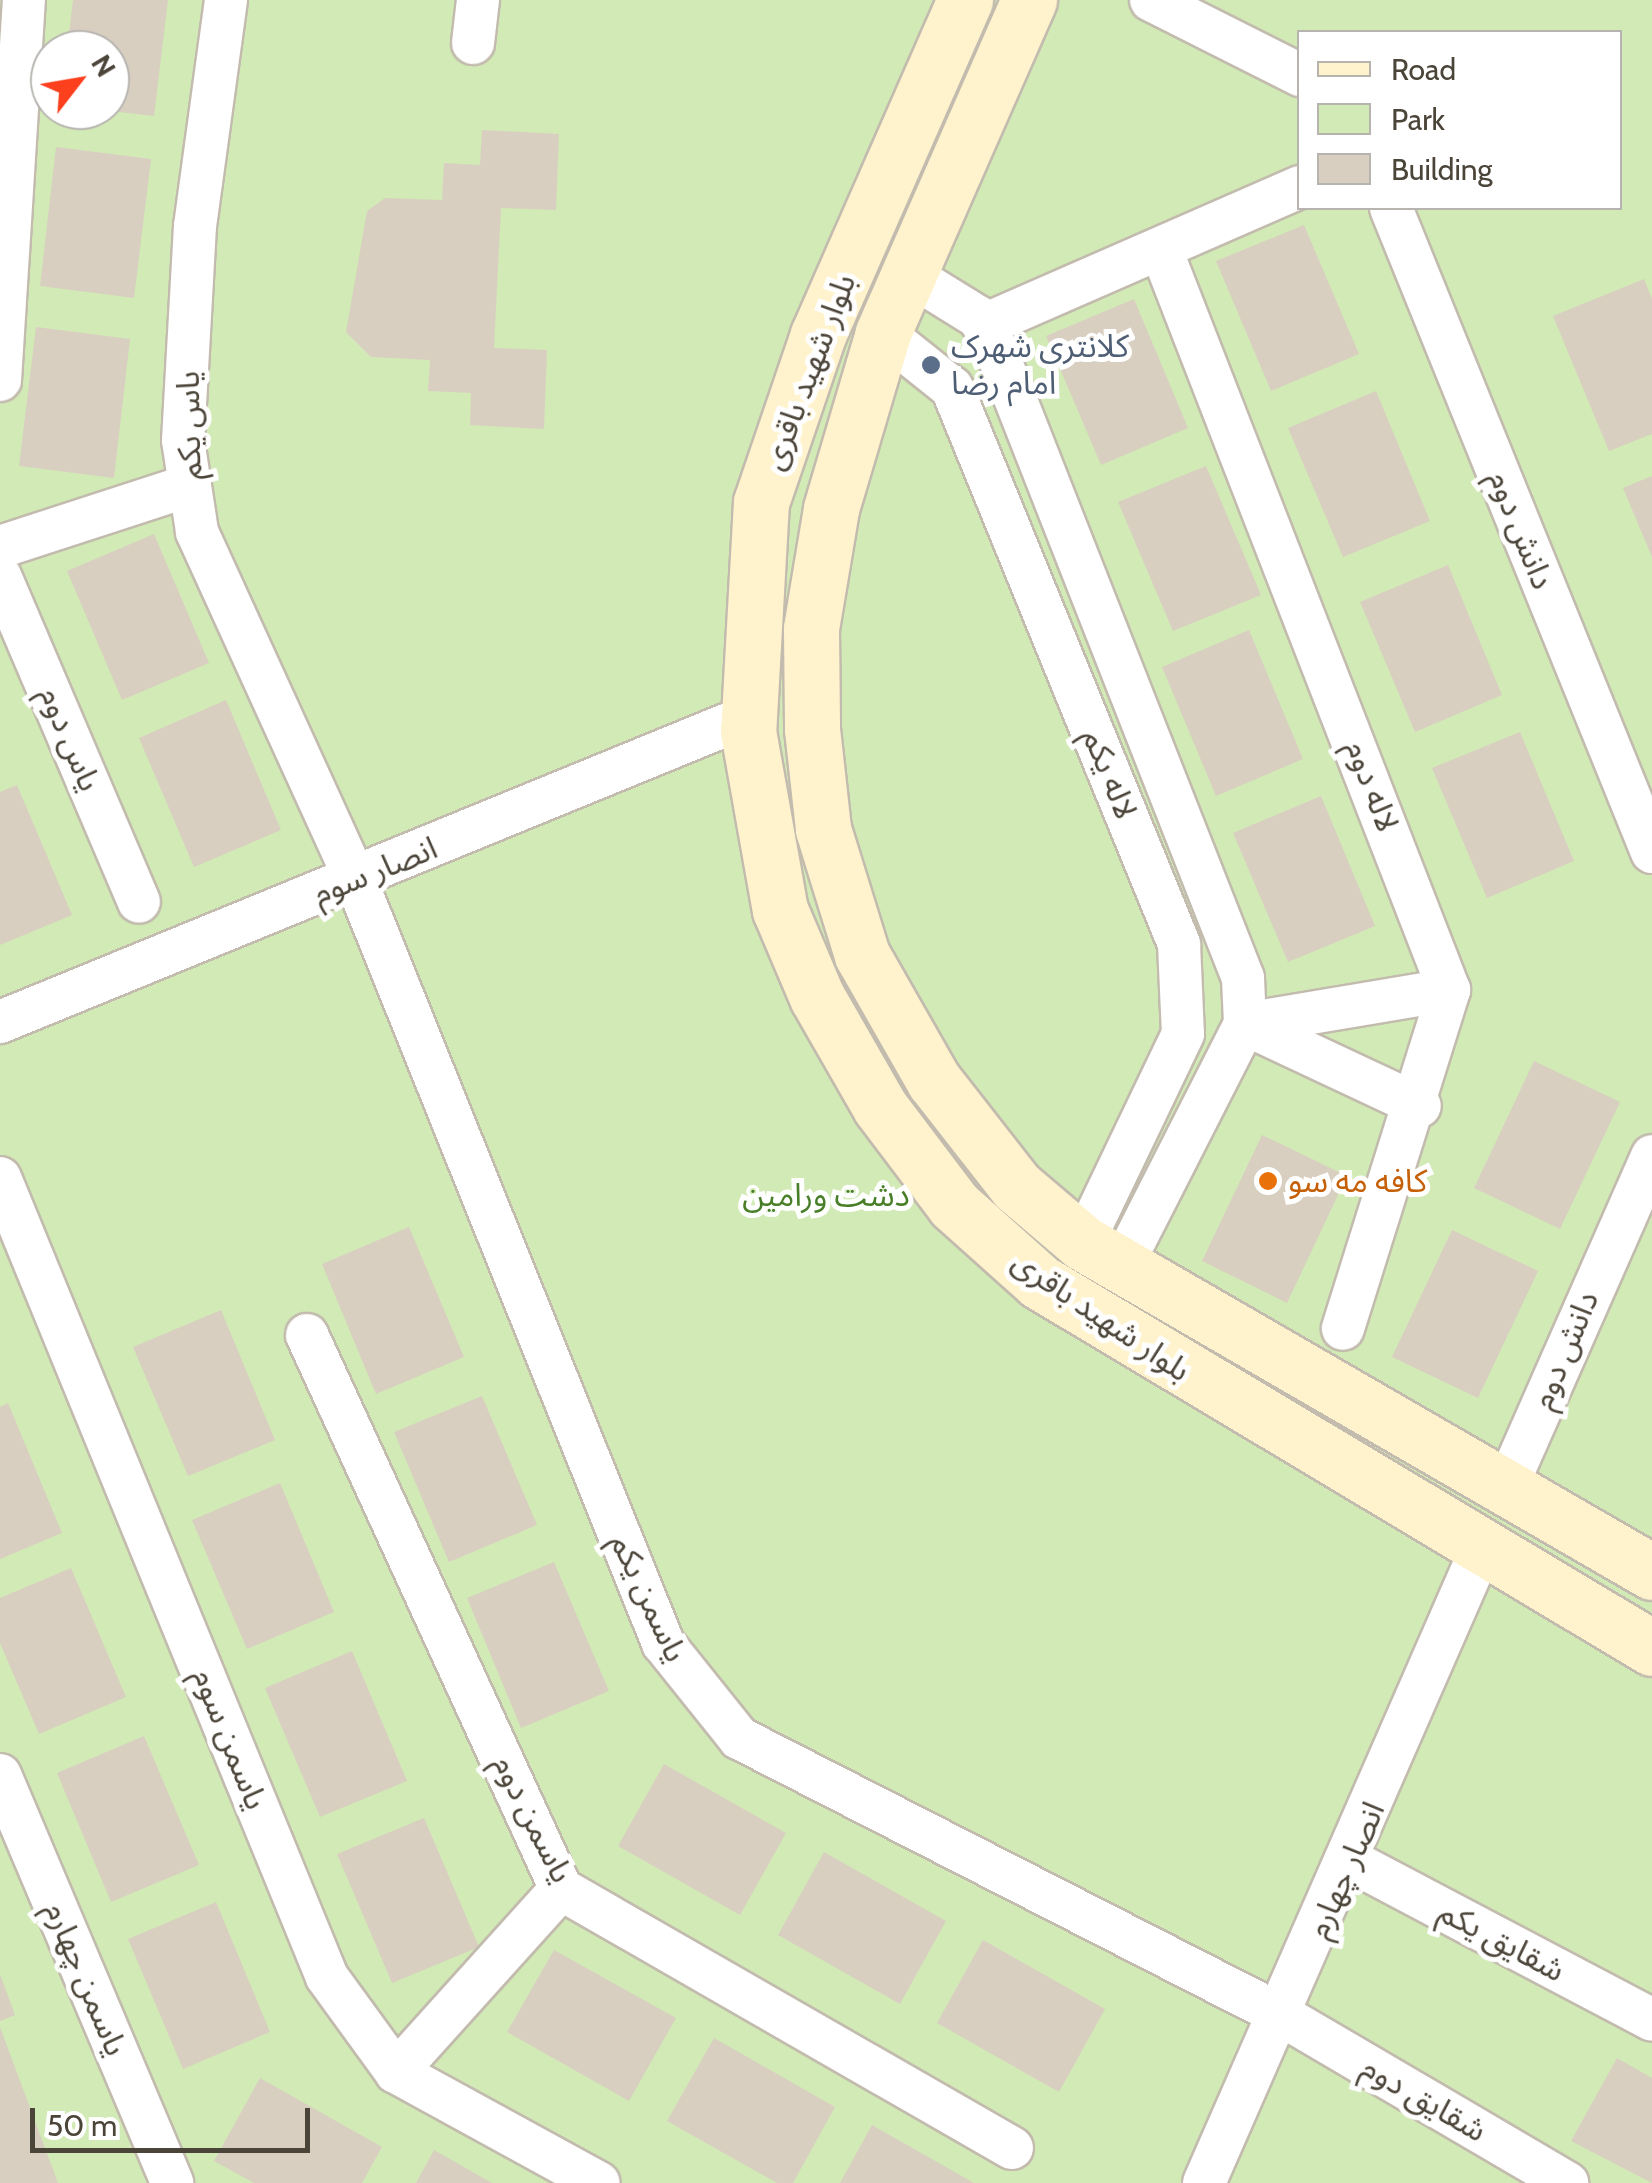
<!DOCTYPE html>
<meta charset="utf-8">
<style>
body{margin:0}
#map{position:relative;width:1652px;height:2183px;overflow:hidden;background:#f6f3ec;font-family:Cabin,"Noto Sans Arabic",sans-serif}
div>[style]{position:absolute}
.green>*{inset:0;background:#d2eab5}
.building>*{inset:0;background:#d8cfc1}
.roads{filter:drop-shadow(2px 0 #c2bbae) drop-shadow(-2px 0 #c2bbae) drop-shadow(0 2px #c2bbae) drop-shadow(0 -2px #c2bbae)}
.street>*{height:42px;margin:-21px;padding:0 21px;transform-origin:21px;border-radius:21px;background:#fff}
.secondary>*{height:55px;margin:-27.5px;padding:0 27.5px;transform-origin:27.5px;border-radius:27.5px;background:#fff3cd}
.dots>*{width:28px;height:28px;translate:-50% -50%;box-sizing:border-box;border:5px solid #fff;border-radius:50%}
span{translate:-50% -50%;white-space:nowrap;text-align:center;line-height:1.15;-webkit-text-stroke:10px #fff;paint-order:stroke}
.service-label{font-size:32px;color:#4e5e75}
.left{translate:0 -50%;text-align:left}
.street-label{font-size:32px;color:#4b4439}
.food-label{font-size:32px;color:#c56008}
.park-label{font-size:32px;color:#4a7f2a}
.legend{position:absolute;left:1297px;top:30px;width:325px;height:180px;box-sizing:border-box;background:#fff;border:2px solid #b7b4b0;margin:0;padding:12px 18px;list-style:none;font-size:30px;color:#4b4439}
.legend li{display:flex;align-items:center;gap:20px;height:50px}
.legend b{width:50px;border:2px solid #b7b4b0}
.north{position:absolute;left:30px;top:30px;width:100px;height:100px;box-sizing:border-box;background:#fff;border:2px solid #b7b4b0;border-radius:50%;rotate:59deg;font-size:28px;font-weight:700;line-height:40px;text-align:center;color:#4b4439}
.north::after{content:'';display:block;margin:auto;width:35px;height:45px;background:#fc3f1d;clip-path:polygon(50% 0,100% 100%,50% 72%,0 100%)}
.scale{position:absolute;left:30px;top:2108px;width:280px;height:45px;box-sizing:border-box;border:5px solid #4b4439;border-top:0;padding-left:12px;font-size:30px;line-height:35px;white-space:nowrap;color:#4b4439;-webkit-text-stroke:8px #fff;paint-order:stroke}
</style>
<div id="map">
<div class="green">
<div style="clip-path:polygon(evenodd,0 0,1652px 0,1652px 2183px,0 2183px,0 0,1300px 32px,1620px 32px,1620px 208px,1300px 208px,1300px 32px,0 0,50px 50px,110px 50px,110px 110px,50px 110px,50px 50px)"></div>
</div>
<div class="building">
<div style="clip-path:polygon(73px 0,168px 0,154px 116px,110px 111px,110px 50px,67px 50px)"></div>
<div style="clip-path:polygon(482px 130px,559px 134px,556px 210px,501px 208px,494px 348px,547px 350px,544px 429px,470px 425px,471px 393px,428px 391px,430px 360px,371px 357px,346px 332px,367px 211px,385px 198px,442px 200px,444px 163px,480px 165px)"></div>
<div style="clip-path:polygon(56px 147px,151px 159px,134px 298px,40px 286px)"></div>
<div style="clip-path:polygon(1304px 225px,1359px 354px,1271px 391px,1216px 261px)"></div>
<div style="clip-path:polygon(1644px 279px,1652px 299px,1652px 434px,1609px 451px,1553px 316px)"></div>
<div style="clip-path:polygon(1134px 299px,1188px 428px,1101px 465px,1046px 336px)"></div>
<div style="clip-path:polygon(36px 327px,130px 339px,114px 478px,19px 466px)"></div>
<div style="clip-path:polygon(1376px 391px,1430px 521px,1343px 557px,1288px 428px)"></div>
<div style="clip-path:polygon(1206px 466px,1261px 595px,1173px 631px,1118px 502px)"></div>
<div style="clip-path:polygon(1652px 476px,1652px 557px,1623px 488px)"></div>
<div style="clip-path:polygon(154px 534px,209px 663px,122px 700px,67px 571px)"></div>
<div style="clip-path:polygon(1448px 565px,1502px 695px,1415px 732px,1360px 602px)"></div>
<div style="clip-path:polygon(1249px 630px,1303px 759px,1216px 796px,1162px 667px)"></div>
<div style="clip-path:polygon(226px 700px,281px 830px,194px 867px,139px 738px)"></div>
<div style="clip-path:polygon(1520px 732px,1574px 861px,1487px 898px,1432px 768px)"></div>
<div style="clip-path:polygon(17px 785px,72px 915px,0 945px,0 792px)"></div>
<div style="clip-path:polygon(1321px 796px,1375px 926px,1288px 962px,1233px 833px)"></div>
<div style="clip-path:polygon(1534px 1061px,1620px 1102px,1560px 1229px,1474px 1188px)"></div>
<div style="clip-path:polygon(1262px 1135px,1347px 1176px,1287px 1303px,1202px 1261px)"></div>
<div style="clip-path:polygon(409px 1227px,464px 1357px,376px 1394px,322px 1264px)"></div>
<div style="clip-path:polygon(1452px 1230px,1538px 1271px,1478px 1398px,1392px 1357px)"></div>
<div style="clip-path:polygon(221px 1310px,275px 1440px,188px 1476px,133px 1347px)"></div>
<div style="clip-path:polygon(482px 1396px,537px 1525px,449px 1562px,394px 1432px)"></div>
<div style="clip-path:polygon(8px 1403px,62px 1533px,0 1559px,0 1407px)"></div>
<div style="clip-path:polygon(280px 1483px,334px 1612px,247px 1649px,192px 1520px)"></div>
<div style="clip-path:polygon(554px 1562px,609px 1691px,521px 1728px,467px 1598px)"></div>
<div style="clip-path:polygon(71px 1568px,126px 1697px,39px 1734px,0 1643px,0 1598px)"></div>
<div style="clip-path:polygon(352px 1651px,407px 1781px,320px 1817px,265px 1688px)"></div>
<div style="clip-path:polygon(144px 1736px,199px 1865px,111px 1902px,57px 1773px)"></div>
<div style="clip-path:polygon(664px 1764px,786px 1833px,740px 1915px,618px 1846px)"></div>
<div style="clip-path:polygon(424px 1818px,479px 1947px,392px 1983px,337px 1854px)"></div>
<div style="clip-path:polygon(824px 1852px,946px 1921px,900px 2004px,778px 1935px)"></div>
<div style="clip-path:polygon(216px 1902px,270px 2032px,183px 2069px,128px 1939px)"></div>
<div style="clip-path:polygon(983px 1940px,1105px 2009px,1059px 2092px,937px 2023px)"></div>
<div style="clip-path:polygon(554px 1950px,676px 2018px,629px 2101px,507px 2032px)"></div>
<div style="clip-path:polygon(0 1974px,15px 2015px,0 2021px)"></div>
<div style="clip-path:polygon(0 2027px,58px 2183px,0 2183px)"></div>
<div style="clip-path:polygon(714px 2038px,835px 2107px,793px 2183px,777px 2183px,667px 2121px)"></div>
<div style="clip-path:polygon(1617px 2058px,1652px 2078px,1652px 2183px,1571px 2141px)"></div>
<div style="clip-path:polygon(260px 2078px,382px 2147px,362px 2183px,254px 2183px,214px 2161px)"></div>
<div style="clip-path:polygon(872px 2125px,974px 2183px,840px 2183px)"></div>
<div style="clip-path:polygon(434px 2150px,492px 2183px,416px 2183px)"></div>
</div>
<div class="roads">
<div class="street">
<div style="left:226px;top:0;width:228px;rotate:97.8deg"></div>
<div style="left:195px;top:226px;width:214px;rotate:93.2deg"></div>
<div style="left:183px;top:440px;width:93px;rotate:81.3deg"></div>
<div style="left:197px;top:532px;width:380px;rotate:65.5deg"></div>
<div style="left:355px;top:878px;width:825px;rotate:68.07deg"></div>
<div style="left:663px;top:1643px;width:122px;rotate:51.3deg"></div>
<div style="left:739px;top:1738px;width:609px;rotate:27.07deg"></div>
<div style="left:1281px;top:2015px;width:332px;rotate:30.4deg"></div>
<div style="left:1151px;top:0;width:167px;rotate:26.7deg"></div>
<div style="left:473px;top:43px;width:43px;rotate:-83.4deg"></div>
<div style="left:1391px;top:208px;width:695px;rotate:67.94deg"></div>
<div style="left:1162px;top:252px;width:792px;rotate:68.75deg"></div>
<div style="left:1449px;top:990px;width:355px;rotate:107.4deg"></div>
<div style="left:910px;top:275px;width:80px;rotate:31.7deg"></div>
<div style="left:978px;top:317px;width:24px;rotate:57deg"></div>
<div style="left:991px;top:337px;width:689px;rotate:68.54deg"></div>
<div style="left:1243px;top:978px;width:46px;rotate:87.5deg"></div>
<div style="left:1245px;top:1024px;width:275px;rotate:117deg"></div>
<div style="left:984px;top:325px;width:345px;rotate:-23.6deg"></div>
<div style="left:883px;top:333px;width:88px;rotate:38.6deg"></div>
<div style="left:952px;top:388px;width:601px;rotate:67.79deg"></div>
<div style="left:1179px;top:944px;width:90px;rotate:87.5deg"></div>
<div style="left:1183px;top:1034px;width:232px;rotate:115.6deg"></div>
<div style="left:0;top:380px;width:381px;rotate:-86.4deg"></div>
<div style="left:0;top:547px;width:198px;rotate:-18deg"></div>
<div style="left:0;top:576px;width:354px;rotate:66.9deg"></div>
<div style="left:0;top:1022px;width:808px;rotate:-22.25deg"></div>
<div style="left:1245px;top:1024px;width:207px;rotate:-9.5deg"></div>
<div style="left:1245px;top:1024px;width:193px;rotate:25.1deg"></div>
<div style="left:0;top:1178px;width:863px;rotate:67.74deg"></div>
<div style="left:327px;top:1977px;width:117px;rotate:54deg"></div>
<div style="left:396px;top:2072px;width:231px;rotate:28.7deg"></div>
<div style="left:307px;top:1335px;width:609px;rotate:65.37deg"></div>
<div style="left:561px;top:1889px;width:520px;rotate:29.87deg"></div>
<div style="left:1505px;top:1490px;width:365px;rotate:-66.2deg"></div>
<div style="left:0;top:1775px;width:443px;rotate:67.1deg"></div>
<div style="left:1351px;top:1861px;width:340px;rotate:27.8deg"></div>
<div style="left:396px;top:2072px;width:246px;rotate:-48deg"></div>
<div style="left:1204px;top:2183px;width:689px;rotate:-66.38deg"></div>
</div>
<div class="secondary">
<div style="left:965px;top:0;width:366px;rotate:113.7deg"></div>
<div style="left:818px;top:335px;width:176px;rotate:108.8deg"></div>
<div style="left:761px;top:502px;width:229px;rotate:93.2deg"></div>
<div style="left:748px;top:731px;width:182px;rotate:79.9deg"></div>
<div style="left:780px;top:910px;width:95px;rotate:67deg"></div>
<div style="left:817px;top:997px;width:127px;rotate:60.2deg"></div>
<div style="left:880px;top:1107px;width:123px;rotate:52.9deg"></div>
<div style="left:954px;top:1205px;width:115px;rotate:41.8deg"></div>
<div style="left:1040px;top:1282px;width:713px;rotate:30.88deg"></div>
<div style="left:1029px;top:0;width:364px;rotate:113.7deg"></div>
<div style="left:883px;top:333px;width:184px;rotate:106.5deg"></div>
<div style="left:831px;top:509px;width:122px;rotate:99.5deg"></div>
<div style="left:811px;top:629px;width:100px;rotate:89.4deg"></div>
<div style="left:812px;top:729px;width:101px;rotate:83.7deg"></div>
<div style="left:823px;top:829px;width:132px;rotate:72.8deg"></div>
<div style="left:862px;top:955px;width:145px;rotate:60.3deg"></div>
<div style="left:934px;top:1081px;width:133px;rotate:52deg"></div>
<div style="left:1016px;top:1186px;width:88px;rotate:40.4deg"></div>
<div style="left:1083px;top:1243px;width:657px;rotate:30.04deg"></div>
</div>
</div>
<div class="dots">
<div style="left:931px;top:365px;background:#5c6f8a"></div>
<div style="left:1268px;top:1181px;background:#e8710a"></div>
</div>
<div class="service-label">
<span class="left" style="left:951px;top:365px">کلانتری شهرک<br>امام رضا</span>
</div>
<div class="street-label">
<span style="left:809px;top:372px;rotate:-69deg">بلوار شهید باقری</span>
<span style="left:189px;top:425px;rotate:-91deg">یاس یکم</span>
<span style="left:1521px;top:530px;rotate:68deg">دانش دوم</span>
<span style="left:70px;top:739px;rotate:67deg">یاس دوم</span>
<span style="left:1110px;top:774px;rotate:68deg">لاله یکم</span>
<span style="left:1372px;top:786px;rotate:69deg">لاله دوم</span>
<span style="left:375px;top:871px;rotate:-22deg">انصار سوم</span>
<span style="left:1101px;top:1316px;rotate:34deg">بلوار شهید باقری</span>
<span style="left:1565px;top:1350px;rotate:-67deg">دانش دوم</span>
<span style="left:649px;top:1598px;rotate:65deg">یاسمن یکم</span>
<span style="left:230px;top:1739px;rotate:68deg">یاسمن سوم</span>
<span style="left:533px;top:1819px;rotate:63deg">یاسمن دوم</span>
<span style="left:1346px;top:1870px;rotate:-66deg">انصار چهارم</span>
<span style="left:1502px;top:1941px;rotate:28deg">شقایق یکم</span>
<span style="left:86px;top:1979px;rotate:67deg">یاسمن چهارم</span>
<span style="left:1424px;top:2099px;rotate:30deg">شقایق دوم</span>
</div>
<div class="food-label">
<span class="left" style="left:1288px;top:1181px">کافه مه سو</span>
</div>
<div class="park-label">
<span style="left:826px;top:1195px">دشت ورامین</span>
</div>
<ul class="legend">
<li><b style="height:12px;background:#fff3cd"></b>Road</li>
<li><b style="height:28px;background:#d2eab5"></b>Park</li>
<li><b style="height:28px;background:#d8cfc1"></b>Building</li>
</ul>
<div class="north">N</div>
<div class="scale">50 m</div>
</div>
